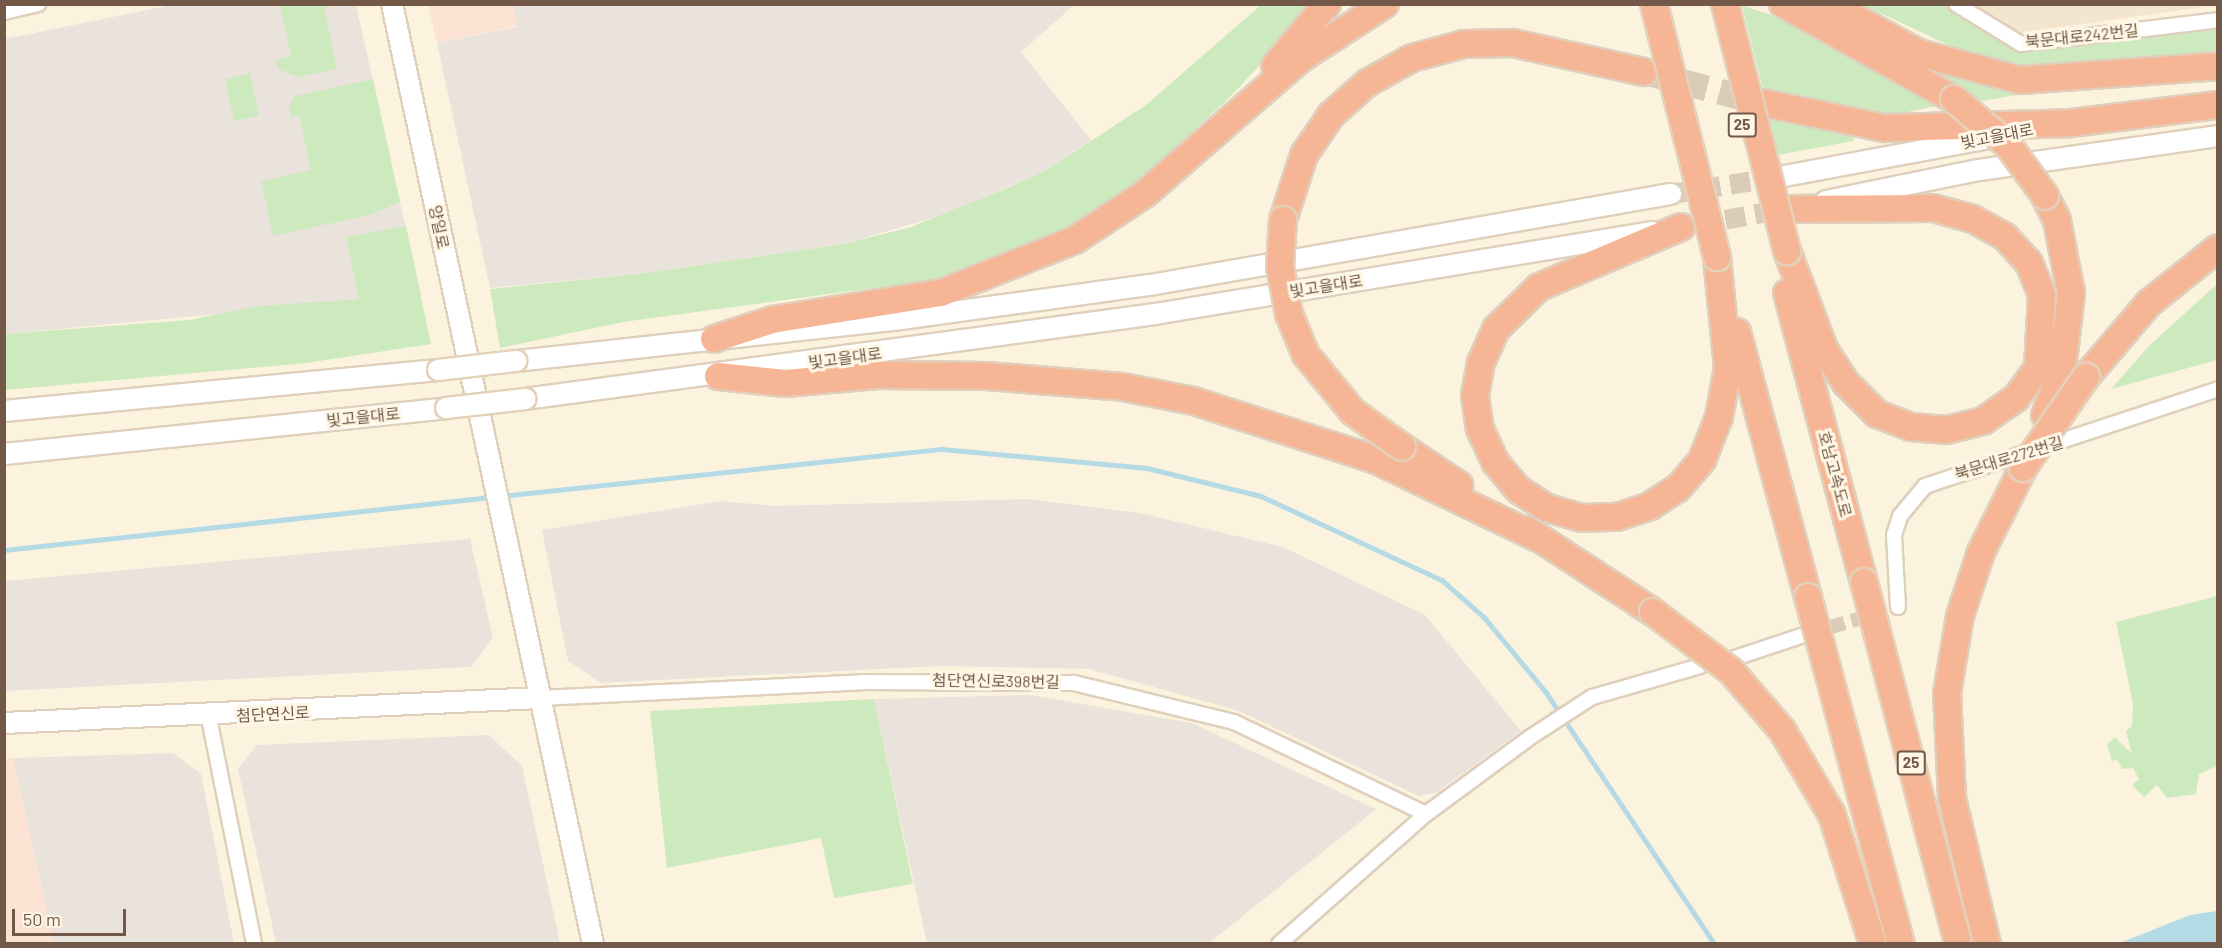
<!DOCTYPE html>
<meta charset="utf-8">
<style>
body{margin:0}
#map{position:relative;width:2222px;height:948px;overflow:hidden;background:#fcf3df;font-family:Barlow,"Noto Sans KR",sans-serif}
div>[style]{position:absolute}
.residential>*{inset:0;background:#f3e5ce}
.commercial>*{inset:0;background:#fce2d3}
.industrial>*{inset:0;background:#eae3db}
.green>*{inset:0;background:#cde9be}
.water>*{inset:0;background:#b4dae5}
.stream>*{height:4.5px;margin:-2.25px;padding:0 2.25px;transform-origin:2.25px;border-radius:2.25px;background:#b4dae5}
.street-tunnel>*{height:14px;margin-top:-7px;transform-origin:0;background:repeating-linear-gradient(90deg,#daccb9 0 14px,transparent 0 21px)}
.secondary-tunnel>*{height:20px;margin-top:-10px;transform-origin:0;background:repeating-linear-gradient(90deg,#daccb9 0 20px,transparent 0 30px)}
.highway-tunnel>*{height:26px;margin-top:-13px;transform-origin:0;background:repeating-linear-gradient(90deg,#daccb9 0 26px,transparent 0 39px)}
.roads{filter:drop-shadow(2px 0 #dfcfbc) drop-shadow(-2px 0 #dfcfbc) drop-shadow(0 2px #dfcfbc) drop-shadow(0 -2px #dfcfbc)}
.street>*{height:14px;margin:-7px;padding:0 7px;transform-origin:7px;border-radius:7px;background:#fff}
.secondary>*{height:20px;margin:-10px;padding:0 10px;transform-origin:10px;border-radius:10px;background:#fff}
.highway>*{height:26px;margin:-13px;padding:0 13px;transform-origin:13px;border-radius:13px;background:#f6b696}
.bridges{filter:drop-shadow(2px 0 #e4d1ba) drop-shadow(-2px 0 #e4d1ba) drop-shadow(0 2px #e4d1ba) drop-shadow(0 -2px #e4d1ba)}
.secondary-bridge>*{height:20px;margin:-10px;padding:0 10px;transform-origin:10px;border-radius:10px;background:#fff}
.highway-bridge>*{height:26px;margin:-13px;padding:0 13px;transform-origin:13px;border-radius:13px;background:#f6b696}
span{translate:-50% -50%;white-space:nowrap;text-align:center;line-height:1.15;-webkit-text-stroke:6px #fff7e5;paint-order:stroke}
.shield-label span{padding:2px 4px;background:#fff7e5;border:2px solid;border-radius:4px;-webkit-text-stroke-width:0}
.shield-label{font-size:15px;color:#725947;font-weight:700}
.street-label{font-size:16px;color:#725947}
.frame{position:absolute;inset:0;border:6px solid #725947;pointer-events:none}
.scale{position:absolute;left:12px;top:909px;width:114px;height:27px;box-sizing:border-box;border:3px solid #725947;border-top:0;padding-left:8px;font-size:18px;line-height:21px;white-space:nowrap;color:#725947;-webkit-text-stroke:4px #fff7e5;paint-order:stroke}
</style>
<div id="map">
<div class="residential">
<div style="clip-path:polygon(1970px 5px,2217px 4px,2218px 5px,2018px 33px)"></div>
</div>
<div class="commercial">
<div style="clip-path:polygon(428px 5px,513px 5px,517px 26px,437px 43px)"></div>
<div style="clip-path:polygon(13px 758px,54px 943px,5px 944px,4px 759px)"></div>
</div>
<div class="industrial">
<div style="clip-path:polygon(172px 5px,356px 5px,421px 295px,5px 334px,4px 39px)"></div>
<div style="clip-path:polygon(513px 5px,1074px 5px,1021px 52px,1091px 140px,1048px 169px,953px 212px,843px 244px,646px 273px,490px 288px,437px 43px,517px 27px)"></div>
<div style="clip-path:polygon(1027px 499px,1140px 513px,1283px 547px,1425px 615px,1521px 731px,1436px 793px,1419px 796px,1239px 711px,1089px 669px,940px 666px,601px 683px,568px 661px,542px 530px,721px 501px,774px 506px)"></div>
<div style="clip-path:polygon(470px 539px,493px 638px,471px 667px,5px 691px,5px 581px)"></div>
<div style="clip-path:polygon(1030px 695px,1192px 723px,1376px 809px,1209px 943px,927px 943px,874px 699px)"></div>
<div style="clip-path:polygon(489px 735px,522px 766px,560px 943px,276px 943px,238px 769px,257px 745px)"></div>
<div style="clip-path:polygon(173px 753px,201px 774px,234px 943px,54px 943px,13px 758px)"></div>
</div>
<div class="green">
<div style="clip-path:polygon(280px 5px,333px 5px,324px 7px,337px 69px,298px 77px,278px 69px,276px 60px,291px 56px)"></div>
<div style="clip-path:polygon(1261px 5px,1316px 5px,1231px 96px,1140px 180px,1089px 217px,988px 262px,932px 280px,623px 322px,500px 348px,490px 289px,646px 273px,843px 244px,911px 227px,1003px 190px,1048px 169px,1146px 105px)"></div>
<div style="clip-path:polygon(1742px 5px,1791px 22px,1940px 105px,1894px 115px,1764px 93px)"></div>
<div style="clip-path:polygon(1863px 5px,1944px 5px,2019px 53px,2217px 29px,2217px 56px,2034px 70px,1987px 63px)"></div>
<div style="clip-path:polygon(1921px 64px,2011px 85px,2022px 94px,1982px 101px)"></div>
<div style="clip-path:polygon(250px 73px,259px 116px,234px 121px,225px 79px)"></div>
<div style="clip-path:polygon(373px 79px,400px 202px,369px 215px,273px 236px,261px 181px,311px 170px,299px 115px,290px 117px,289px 106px,295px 96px)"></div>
<div style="clip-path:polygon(1757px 112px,1783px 123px,1854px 136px,1853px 141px,1768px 157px)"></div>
<div style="clip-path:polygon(406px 226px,431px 344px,306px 363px,5px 390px,5px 334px,189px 320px,259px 306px,359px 299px,346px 237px)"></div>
<div style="clip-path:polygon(2217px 284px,2217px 360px,2111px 389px,2150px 345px)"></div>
<div style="clip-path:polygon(2217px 596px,2217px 766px,2199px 774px,2196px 794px,2167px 798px,2157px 785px,2144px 797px,2132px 785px,2139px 779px,2133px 768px,2122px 769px,2117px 759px,2112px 761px,2107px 744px,2115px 737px,2132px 754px,2126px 731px,2132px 726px,2133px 704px,2116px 622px)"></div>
<div style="clip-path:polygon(874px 699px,913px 884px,834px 898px,821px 838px,667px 868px,650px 711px)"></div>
</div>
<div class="water">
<div style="clip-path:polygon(2217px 911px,2217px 943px,2120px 943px,2190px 915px)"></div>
</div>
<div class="stream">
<div style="left:501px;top:496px;width:443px;rotate:-6.1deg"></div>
<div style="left:942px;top:449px;width:206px;rotate:5.3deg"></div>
<div style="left:1147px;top:468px;width:117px;rotate:13.8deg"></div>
<div style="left:1261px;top:496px;width:200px;rotate:24.9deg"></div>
<div style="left:1442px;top:580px;width:56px;rotate:41.4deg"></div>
<div style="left:1484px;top:617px;width:97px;rotate:50.4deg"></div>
<div style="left:1546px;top:692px;width:303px;rotate:56.2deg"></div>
<div style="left:4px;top:550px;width:492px;rotate:-6.2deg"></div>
</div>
<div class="street-tunnel">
<div style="left:1811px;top:633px;width:91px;rotate:-16.6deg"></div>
</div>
<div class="secondary-tunnel">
<div style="left:1671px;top:194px;width:109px;rotate:-8.9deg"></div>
<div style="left:1696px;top:225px;width:90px;rotate:-10.2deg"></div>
</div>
<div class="highway-tunnel">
<div style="left:1644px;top:72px;width:124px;rotate:14.5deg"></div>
</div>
<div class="roads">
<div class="street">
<div style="left:1956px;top:4px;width:76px;rotate:31.6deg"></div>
<div style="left:2021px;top:44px;width:198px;rotate:-6.9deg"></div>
<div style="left:4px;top:12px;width:35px;rotate:-13deg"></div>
<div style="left:1898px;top:607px;width:72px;rotate:-93.2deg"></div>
<div style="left:1894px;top:535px;width:20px;rotate:-72deg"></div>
<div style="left:1900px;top:516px;width:39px;rotate:-50deg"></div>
<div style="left:1925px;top:486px;width:309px;rotate:-18.3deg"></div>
<div style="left:1735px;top:658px;width:70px;rotate:-18.4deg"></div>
<div style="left:540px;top:698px;width:323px;rotate:-2.8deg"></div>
<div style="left:863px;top:682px;width:211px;rotate:0.3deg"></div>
<div style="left:1074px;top:683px;width:165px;rotate:13.7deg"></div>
<div style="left:1234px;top:722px;width:213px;rotate:25.6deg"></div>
<div style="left:209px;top:718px;width:230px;rotate:78.7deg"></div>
<div style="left:1279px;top:944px;width:196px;rotate:-41.5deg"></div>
<div style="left:1426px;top:814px;width:128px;rotate:-36.4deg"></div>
<div style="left:1529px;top:738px;width:75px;rotate:-33.1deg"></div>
<div style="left:1592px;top:697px;width:112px;rotate:-16deg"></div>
</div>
<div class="secondary">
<div style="left:392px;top:4px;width:961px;rotate:77.93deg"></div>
<div style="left:1779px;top:177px;width:231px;rotate:-10.5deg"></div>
<div style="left:1826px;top:201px;width:156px;rotate:-11.5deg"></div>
<div style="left:1979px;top:170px;width:241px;rotate:-8.1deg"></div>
<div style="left:516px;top:361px;width:387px;rotate:-6.2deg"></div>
<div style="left:901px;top:319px;width:251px;rotate:-7.8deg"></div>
<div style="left:1150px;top:285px;width:529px;rotate:-9.91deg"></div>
<div style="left:525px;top:399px;width:636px;rotate:-7.68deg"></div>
<div style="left:1155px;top:314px;width:504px;rotate:-9.37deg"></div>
<div style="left:4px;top:411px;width:436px;rotate:-5.4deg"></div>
<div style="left:4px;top:454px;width:444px;rotate:-5.9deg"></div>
<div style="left:4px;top:723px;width:537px;rotate:-2.67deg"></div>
</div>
<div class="highway">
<div style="left:1783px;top:4px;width:196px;rotate:29.1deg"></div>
<div style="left:1829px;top:4px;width:102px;rotate:28.6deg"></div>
<div style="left:1919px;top:53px;width:105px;rotate:15deg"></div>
<div style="left:2020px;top:80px;width:198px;rotate:-4deg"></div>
<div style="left:1275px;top:66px;width:81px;rotate:-50deg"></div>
<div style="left:1764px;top:103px;width:124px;rotate:11.7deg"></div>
<div style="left:1885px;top:128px;width:186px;rotate:-1.5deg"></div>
<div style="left:2071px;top:123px;width:148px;rotate:-7deg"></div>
<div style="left:1785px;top:209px;width:148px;rotate:-0.4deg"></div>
<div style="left:1933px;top:208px;width:41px;rotate:15.4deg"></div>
<div style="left:1973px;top:219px;width:37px;rotate:29deg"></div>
<div style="left:2005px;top:237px;width:35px;rotate:47deg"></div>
<div style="left:2029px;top:263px;width:35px;rotate:68deg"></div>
<div style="left:2042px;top:296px;width:72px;rotate:93.2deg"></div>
<div style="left:2038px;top:368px;width:37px;rotate:126deg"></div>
<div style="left:2016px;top:398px;width:40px;rotate:145.1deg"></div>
<div style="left:1983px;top:421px;width:38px;rotate:166deg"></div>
<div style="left:1946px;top:430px;width:35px;rotate:-175deg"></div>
<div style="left:1911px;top:427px;width:36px;rotate:-159deg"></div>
<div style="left:1877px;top:414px;width:44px;rotate:-135deg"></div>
<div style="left:1846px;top:383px;width:38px;rotate:-123deg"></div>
<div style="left:1825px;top:351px;width:107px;rotate:-110.8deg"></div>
<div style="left:1283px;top:220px;width:68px;rotate:-72.1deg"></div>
<div style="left:1304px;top:155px;width:48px;rotate:-56deg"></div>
<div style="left:1331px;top:115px;width:48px;rotate:-41.6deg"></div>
<div style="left:1367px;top:83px;width:51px;rotate:-29.1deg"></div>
<div style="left:1412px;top:58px;width:54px;rotate:-15.1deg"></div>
<div style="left:1464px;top:44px;width:49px;rotate:-1.2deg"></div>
<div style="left:1513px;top:43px;width:134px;rotate:12.5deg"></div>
<div style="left:1681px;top:227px;width:154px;rotate:157.1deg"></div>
<div style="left:1539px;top:287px;width:60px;rotate:135.7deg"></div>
<div style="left:1496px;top:329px;width:36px;rotate:114deg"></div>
<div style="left:1481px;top:362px;width:34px;rotate:100deg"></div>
<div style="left:1475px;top:395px;width:34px;rotate:82deg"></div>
<div style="left:1480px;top:429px;width:38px;rotate:65deg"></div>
<div style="left:1496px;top:463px;width:35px;rotate:50deg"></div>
<div style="left:1519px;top:490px;width:33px;rotate:33deg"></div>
<div style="left:1547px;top:508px;width:36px;rotate:16deg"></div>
<div style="left:1582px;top:518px;width:35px;rotate:-2deg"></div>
<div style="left:1617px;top:517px;width:35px;rotate:-18deg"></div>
<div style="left:1650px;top:506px;width:33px;rotate:-33deg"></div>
<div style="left:1678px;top:488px;width:37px;rotate:-49deg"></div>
<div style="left:1702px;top:460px;width:46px;rotate:-68.4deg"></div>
<div style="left:1719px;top:417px;width:50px;rotate:-79.6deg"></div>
<div style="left:1728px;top:368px;width:112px;rotate:-95.7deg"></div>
<div style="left:1787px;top:293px;width:299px;rotate:75.1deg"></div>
<div style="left:1737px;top:332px;width:274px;rotate:75deg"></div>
<div style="left:714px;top:339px;width:61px;rotate:-18.1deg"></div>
<div style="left:772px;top:320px;width:171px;rotate:-9.1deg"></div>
<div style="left:941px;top:293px;width:144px;rotate:-21.6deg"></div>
<div style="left:1075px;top:240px;width:85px;rotate:-33.5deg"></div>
<div style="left:1146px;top:193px;width:204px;rotate:-41deg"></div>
<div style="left:1300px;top:59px;width:101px;rotate:-32.9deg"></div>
<div style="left:718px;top:376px;width:67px;rotate:6deg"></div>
<div style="left:785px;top:383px;width:93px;rotate:-4.9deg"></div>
<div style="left:878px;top:375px;width:109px;rotate:0.5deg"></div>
<div style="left:987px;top:376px;width:136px;rotate:4.6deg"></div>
<div style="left:1123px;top:387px;width:72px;rotate:11.2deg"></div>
<div style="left:1194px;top:401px;width:189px;rotate:17.9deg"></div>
<div style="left:1374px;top:459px;width:184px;rotate:25.7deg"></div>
<div style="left:2086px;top:377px;width:97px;rotate:-49.6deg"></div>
<div style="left:2149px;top:303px;width:88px;rotate:-38.6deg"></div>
<div style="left:2045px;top:415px;width:48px;rotate:-69.3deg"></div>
<div style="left:2062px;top:370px;width:78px;rotate:-83.3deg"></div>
<div style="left:2071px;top:293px;width:74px;rotate:-100.9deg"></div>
<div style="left:2057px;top:220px;width:27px;rotate:-117deg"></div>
<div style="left:1402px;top:447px;width:69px;rotate:33.7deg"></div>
<div style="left:1527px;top:530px;width:150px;rotate:33.1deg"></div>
<div style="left:1987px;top:944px;width:150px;rotate:-103.5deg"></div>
<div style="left:1952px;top:798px;width:105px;rotate:-92.7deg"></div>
<div style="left:1947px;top:693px;width:78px;rotate:-80.4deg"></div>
<div style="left:1960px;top:616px;width:67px;rotate:-71.8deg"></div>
<div style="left:1981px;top:552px;width:94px;rotate:-63.4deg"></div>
</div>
</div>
<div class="bridges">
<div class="secondary-bridge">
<div style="left:438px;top:370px;width:79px;rotate:-6.6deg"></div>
<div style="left:446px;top:408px;width:80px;rotate:-6.5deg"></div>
</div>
<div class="highway-bridge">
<div style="left:1654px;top:4px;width:261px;rotate:76deg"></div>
<div style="left:1725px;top:4px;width:255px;rotate:75.9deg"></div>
<div style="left:1954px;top:99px;width:71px;rotate:40.4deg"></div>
<div style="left:2008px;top:145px;width:63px;rotate:54deg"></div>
<div style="left:1283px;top:220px;width:47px;rotate:93.7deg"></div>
<div style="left:1280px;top:267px;width:48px;rotate:79.2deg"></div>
<div style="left:1289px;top:314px;width:44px;rotate:67.5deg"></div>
<div style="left:1306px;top:355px;width:74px;rotate:50.5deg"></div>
<div style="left:1353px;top:412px;width:60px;rotate:35.5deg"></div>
<div style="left:2023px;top:468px;width:111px;rotate:-55.3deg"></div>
<div style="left:1864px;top:582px;width:374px;rotate:75.4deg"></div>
<div style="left:1808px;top:597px;width:359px;rotate:75deg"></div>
<div style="left:1653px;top:612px;width:98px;rotate:37.1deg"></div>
<div style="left:1731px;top:671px;width:78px;rotate:49.2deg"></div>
<div style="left:1782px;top:730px;width:99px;rotate:59.5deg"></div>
<div style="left:1832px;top:815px;width:135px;rotate:72.4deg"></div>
</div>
</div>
<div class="shield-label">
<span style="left:1742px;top:125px">25</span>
<span style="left:1911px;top:763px">25</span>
</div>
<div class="street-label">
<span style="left:2082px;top:36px;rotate:-6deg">북문대로242번길</span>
<span style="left:1997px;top:136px;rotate:-11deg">빛고을대로</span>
<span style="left:439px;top:227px;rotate:78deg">양일로</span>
<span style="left:1326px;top:286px;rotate:-9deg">빛고을대로</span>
<span style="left:845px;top:358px;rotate:-8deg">빛고을대로</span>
<span style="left:363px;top:417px;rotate:-6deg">빛고을대로</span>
<span style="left:2009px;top:458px;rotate:-17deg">북문대로272번길</span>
<span style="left:1835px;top:474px;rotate:75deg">호남고속도로</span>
<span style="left:996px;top:681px;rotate:1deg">첨단연신로398번길</span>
<span style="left:273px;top:714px;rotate:-3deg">첨단연신로</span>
</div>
<div class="frame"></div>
<div class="scale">50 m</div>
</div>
